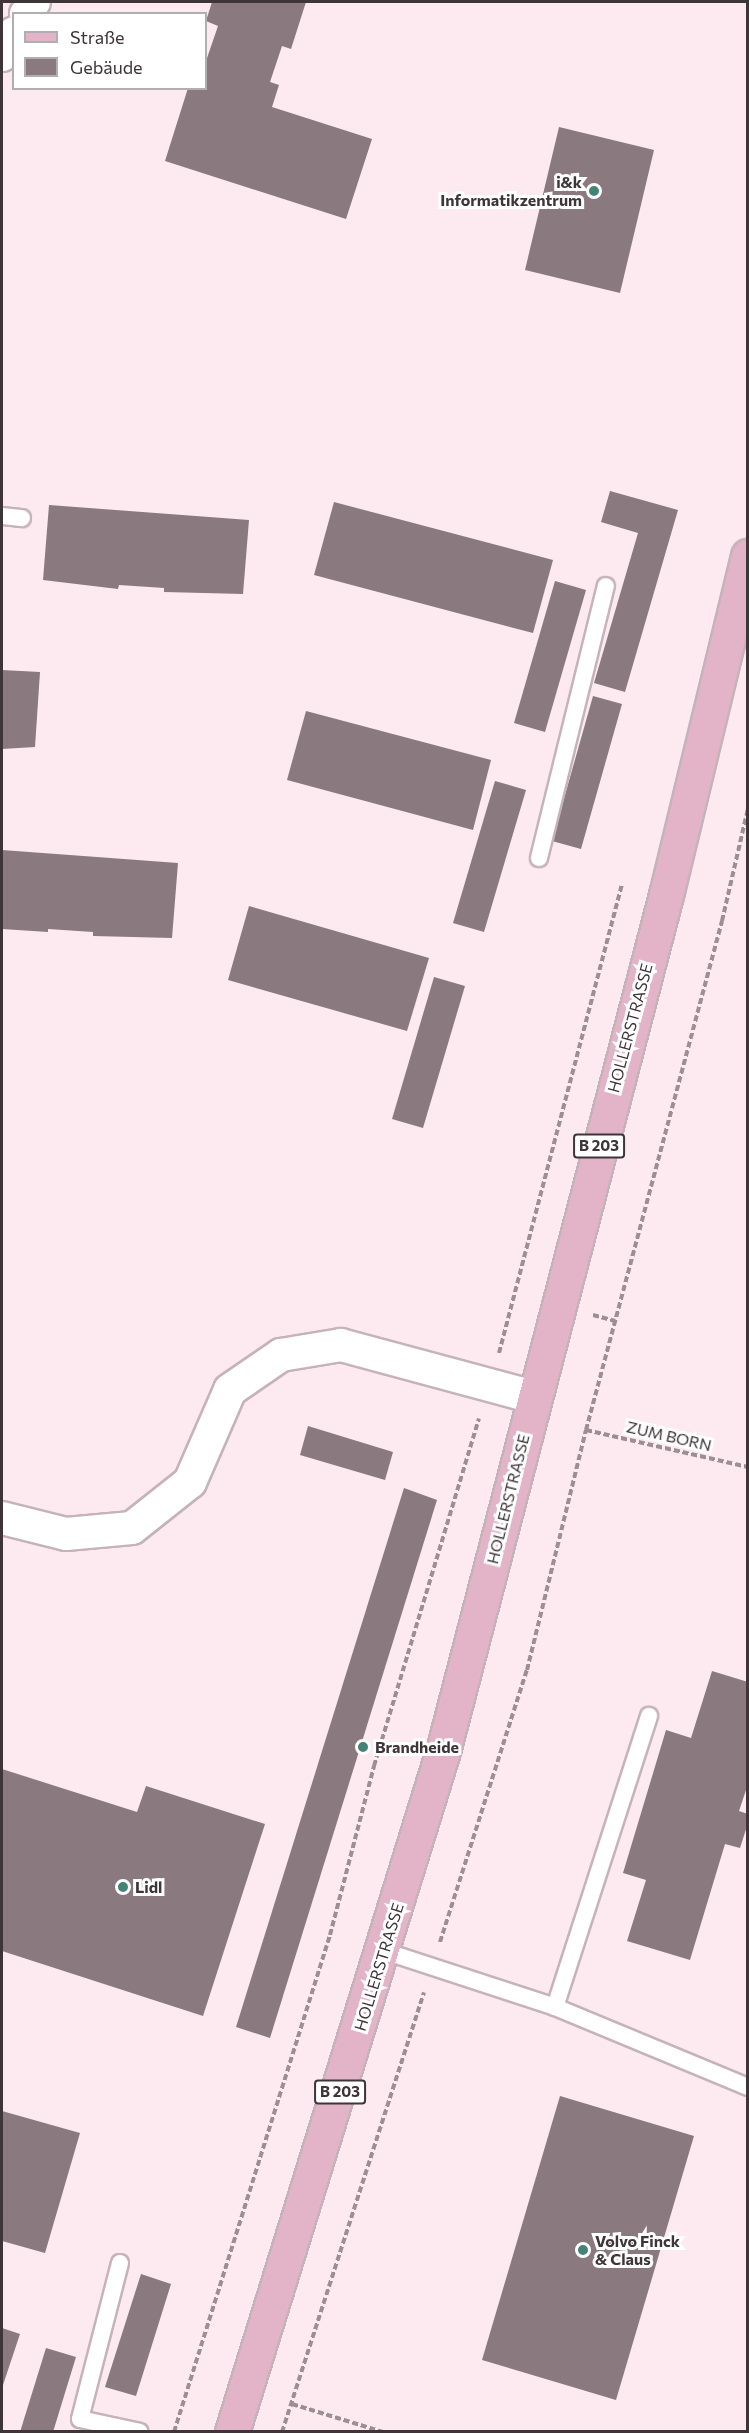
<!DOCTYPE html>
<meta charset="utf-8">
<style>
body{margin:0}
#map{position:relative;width:749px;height:2433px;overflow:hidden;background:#fdeaf0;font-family:Commissioner,sans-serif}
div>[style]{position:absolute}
.building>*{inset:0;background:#8a797f}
.path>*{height:4px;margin-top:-2px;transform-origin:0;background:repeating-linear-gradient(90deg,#9c8e93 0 6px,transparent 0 9px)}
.roads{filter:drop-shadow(2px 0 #c6b3ba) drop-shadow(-2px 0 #c6b3ba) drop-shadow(0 2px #c6b3ba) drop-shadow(0 -2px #c6b3ba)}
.lane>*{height:16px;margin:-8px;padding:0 8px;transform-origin:8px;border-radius:8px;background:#fff}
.street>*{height:32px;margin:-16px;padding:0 16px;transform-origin:16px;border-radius:16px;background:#fff}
.primary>*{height:33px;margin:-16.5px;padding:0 16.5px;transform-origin:16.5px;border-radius:16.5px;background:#e3b3c7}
.dots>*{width:16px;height:16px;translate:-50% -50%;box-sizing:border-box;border:3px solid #fff;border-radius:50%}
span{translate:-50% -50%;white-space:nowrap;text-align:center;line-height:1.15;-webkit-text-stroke:6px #fff;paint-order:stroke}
.shield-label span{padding:2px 4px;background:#fff;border:2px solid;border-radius:4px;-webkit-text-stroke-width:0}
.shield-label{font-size:15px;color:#3d3538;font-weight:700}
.poi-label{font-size:16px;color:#3d3538;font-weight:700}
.right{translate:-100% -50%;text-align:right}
.left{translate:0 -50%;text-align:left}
.street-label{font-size:16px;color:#3d3538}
.frame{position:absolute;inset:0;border:3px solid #3d3538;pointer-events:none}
.legend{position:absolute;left:12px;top:12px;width:195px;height:78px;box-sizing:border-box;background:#fff;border:2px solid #b1aeaf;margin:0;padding:8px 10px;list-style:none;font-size:18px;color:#3d3538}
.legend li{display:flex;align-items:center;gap:12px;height:30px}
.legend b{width:30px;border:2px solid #b1aeaf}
</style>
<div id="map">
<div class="building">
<div style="clip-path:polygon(212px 2px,306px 2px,291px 49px,282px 46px,270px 82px,279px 85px,272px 107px,372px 139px,346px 219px,165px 161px,188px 88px,206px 88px,206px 61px,218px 26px,206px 21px)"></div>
<div style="clip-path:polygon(559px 127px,654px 150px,620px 293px,525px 270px)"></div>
<div style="clip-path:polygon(610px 491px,678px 510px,625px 692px,594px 683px,638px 533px,601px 522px)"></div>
<div style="clip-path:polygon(334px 502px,553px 560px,533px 633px,314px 575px)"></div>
<div style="clip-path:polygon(49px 505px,249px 520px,243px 594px,164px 592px,164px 588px,119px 585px,118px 589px,43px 580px)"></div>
<div style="clip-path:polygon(555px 581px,586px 590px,545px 732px,514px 723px)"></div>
<div style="clip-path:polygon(2px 670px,40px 672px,35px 747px,2px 749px)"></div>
<div style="clip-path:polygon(593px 696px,622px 704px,581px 849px,552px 841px)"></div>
<div style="clip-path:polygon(306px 711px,491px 760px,473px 830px,287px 780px)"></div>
<div style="clip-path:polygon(495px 781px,526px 790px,484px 932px,453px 923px)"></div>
<div style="clip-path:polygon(2px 850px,178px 863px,172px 938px,93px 936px,93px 932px,48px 929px,48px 932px,2px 929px)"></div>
<div style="clip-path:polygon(249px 906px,429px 958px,407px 1031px,228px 980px)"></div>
<div style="clip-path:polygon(434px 977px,465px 986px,423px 1128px,392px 1119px)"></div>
<div style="clip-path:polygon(308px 1426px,393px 1452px,385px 1480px,300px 1455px)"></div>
<div style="clip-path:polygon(404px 1488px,437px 1500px,270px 2038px,236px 2027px)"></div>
<div style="clip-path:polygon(712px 1671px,748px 1682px,748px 1784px,739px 1811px,748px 1814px,748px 1823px,740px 1848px,725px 1844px,690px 1960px,627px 1941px,646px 1880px,623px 1873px,666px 1730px,691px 1738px)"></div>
<div style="clip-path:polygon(2px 1769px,137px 1812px,146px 1786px,265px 1824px,203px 2016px,2px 1951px)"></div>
<div style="clip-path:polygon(560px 2096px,694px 2136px,616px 2400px,482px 2360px)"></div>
<div style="clip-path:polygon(2px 2111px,80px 2133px,45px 2253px,2px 2241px)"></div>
<div style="clip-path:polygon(141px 2274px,171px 2284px,136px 2396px,105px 2387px)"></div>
<div style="clip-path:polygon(2px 2328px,20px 2334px,2px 2388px)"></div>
<div style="clip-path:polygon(46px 2348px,76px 2357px,53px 2432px,20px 2432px)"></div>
</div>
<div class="path">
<div style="left:593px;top:1315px;width:23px;rotate:15deg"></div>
<div style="left:499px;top:1353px;width:485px;rotate:-75.3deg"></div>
<div style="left:586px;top:1430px;width:166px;rotate:12.9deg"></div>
<div style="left:440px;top:1942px;width:286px;rotate:-72.3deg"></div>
<div style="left:527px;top:1670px;width:247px;rotate:-76.2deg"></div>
<div style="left:586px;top:1430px;width:527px;rotate:-75.04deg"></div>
<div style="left:722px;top:921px;width:116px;rotate:-77deg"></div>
<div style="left:292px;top:2404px;width:95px;rotate:17.1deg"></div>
<div style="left:174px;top:2432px;width:521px;rotate:-72.57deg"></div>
<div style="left:330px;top:1935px;width:175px;rotate:-75.4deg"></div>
<div style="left:374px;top:1766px;width:363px;rotate:-73.2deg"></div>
<div style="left:282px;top:2432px;width:462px;rotate:-72.1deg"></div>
</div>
<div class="roads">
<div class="lane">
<div style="left:2px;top:516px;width:20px;rotate:6deg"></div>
<div style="left:539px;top:858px;width:280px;rotate:-76.2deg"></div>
<div style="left:384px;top:1951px;width:180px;rotate:18.1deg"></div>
<div style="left:555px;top:2007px;width:209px;rotate:22.5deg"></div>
<div style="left:555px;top:2007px;width:306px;rotate:-72.1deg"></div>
<div style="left:120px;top:2263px;width:161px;rotate:104.4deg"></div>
<div style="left:80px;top:2419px;width:61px;rotate:12.2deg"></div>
</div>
<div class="street">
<div style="left:26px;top:14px;width:14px;rotate:-56deg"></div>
<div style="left:2px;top:55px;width:25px;rotate:-61deg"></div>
<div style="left:2px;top:1518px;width:66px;rotate:14deg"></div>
<div style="left:66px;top:1534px;width:66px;rotate:-5.2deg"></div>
<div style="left:132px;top:1528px;width:74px;rotate:-38.4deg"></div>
<div style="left:190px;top:1482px;width:100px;rotate:-66.5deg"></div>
<div style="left:230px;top:1390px;width:62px;rotate:-34.5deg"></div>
<div style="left:281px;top:1355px;width:61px;rotate:-9.5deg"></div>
<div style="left:341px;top:1345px;width:200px;rotate:15.1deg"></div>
</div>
<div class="primary">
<div style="left:232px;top:2432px;width:713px;rotate:-72.79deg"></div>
<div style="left:443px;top:1751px;width:885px;rotate:-75.4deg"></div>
<div style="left:666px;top:895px;width:349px;rotate:-76.4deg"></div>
</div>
</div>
<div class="dots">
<div style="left:594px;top:191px;background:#448474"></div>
<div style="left:363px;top:1747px;background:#448474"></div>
<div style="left:123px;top:1887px;background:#448474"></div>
<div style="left:583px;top:2250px;background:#448474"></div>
</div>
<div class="shield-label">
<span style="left:599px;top:1146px">B 203</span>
<span style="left:340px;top:2092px">B 203</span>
</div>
<div class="poi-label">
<span class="right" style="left:582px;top:191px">i&amp;k<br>Informatikzentrum</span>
<span class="left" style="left:375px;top:1747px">Brandheide</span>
<span class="left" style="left:135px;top:1887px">Lidl</span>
<span class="left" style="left:595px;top:2250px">Volvo Finck<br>&amp; Claus</span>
</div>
<div class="street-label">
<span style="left:630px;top:1028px;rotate:-75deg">HOLLERSTRASSE</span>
<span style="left:669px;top:1436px;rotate:13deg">ZUM BORN</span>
<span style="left:508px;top:1499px;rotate:-76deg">HOLLERSTRASSE</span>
<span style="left:379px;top:1967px;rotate:-73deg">HOLLERSTRASSE</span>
</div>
<div class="frame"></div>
<ul class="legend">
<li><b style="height:8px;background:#e3b3c7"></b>Straße</li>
<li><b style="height:16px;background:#8a797f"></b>Gebäude</li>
</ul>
</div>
